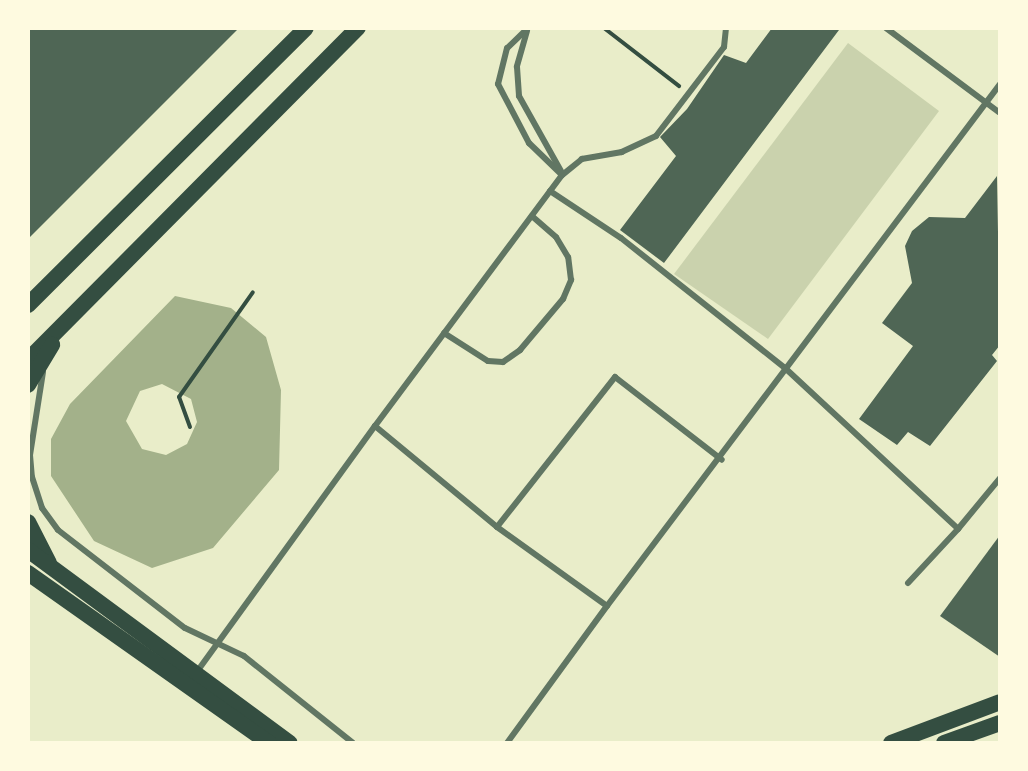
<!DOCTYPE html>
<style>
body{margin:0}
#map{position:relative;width:1028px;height:771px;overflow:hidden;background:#e9edc9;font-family:Poppins,sans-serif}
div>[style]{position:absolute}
.green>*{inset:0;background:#cad2ad}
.water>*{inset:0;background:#a3b18a}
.building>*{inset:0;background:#4f6655}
.path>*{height:4px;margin:-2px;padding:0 2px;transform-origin:2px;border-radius:2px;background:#344e41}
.service>*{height:6px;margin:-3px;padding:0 3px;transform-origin:3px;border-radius:3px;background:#617663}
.secondary>*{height:16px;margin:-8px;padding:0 8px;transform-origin:8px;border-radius:8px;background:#344e41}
span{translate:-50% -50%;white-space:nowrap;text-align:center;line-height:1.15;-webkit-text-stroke:6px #fefae0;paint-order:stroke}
.frame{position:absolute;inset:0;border:30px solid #fefae0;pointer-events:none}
</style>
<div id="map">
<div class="green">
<div style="clip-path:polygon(848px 43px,939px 111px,768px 339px,674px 274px)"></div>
</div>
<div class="water">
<div style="clip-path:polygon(evenodd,175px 296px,231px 308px,266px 337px,281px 390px,279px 470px,213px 548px,152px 568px,94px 541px,51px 476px,51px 439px,70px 404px,175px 296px,162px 384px,191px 399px,197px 422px,187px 444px,166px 455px,142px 449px,126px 421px,140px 391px,162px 384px)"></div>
</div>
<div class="building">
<div style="clip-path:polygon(28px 28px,239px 28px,28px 239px)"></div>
<div style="clip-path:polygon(772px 28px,839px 30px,664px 263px,620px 230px,676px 156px,660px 137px,687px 109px,724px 55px,746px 63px)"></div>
<div style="clip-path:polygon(997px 176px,1000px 345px,992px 355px,997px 361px,930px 446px,908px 432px,897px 445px,859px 419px,913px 346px,882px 323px,912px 283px,905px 246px,912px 231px,929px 217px,965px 218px)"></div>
<div style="clip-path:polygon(1000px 535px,1000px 657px,940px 616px)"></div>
</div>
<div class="path">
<div style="left:604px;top:28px;width:95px;rotate:37.7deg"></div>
<div style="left:190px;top:427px;width:32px;rotate:-110deg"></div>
<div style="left:179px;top:397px;width:128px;rotate:-54.8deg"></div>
</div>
<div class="service">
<div style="left:528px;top:28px;width:29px;rotate:136deg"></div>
<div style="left:507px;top:48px;width:37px;rotate:104deg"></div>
<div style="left:498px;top:84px;width:67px;rotate:62.3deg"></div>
<div style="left:529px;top:143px;width:46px;rotate:44.1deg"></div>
<div style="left:726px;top:28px;width:19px;rotate:96deg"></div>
<div style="left:724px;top:47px;width:112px;rotate:127.4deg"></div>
<div style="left:656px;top:136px;width:38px;rotate:155deg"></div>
<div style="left:622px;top:152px;width:41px;rotate:170.1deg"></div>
<div style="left:582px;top:159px;width:26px;rotate:141deg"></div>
<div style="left:562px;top:175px;width:313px;rotate:126.7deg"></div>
<div style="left:375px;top:426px;width:158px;rotate:39.6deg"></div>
<div style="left:497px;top:527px;width:135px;rotate:35.7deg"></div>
<div style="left:607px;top:606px;width:653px;rotate:-53.02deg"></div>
<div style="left:886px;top:28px;width:142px;rotate:36.7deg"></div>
<div style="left:527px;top:31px;width:37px;rotate:106deg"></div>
<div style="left:517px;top:67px;width:29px;rotate:86deg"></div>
<div style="left:519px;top:96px;width:86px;rotate:60.8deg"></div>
<div style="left:550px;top:191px;width:85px;rotate:33.5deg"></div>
<div style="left:621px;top:238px;width:209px;rotate:38.4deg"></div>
<div style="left:785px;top:368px;width:236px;rotate:42.9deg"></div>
<div style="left:958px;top:529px;width:66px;rotate:-50.5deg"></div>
<div style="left:444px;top:333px;width:52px;rotate:32.5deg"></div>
<div style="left:488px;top:361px;width:15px;rotate:4deg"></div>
<div style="left:503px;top:362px;width:21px;rotate:-35deg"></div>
<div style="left:520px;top:350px;width:67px;rotate:-49.9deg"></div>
<div style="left:563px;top:299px;width:21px;rotate:-67deg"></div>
<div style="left:571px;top:280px;width:23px;rotate:-97deg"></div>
<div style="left:568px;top:257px;width:23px;rotate:-121deg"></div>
<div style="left:556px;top:237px;width:32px;rotate:-139deg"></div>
<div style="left:43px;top:372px;width:84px;rotate:98.9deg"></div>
<div style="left:30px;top:455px;width:22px;rotate:85deg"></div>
<div style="left:32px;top:477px;width:33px;rotate:72deg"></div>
<div style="left:42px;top:508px;width:27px;rotate:54deg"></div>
<div style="left:58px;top:530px;width:160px;rotate:37.7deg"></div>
<div style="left:185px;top:628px;width:65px;rotate:25.4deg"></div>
<div style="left:244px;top:656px;width:139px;rotate:38.6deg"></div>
<div style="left:497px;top:527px;width:191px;rotate:-51.8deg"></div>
<div style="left:615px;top:377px;width:135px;rotate:37.8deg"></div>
<div style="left:908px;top:583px;width:74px;rotate:-47.2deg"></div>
<div style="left:196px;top:673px;width:305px;rotate:-54.1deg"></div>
<div style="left:507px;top:743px;width:170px;rotate:-53.9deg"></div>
</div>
<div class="secondary">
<div style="left:28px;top:305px;width:392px;rotate:-44.9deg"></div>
<div style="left:28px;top:360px;width:468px;rotate:-45.2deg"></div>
<div style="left:28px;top:385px;width:47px;rotate:-59deg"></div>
<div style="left:28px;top:522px;width:46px;rotate:62.9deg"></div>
<div style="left:28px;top:550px;width:325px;rotate:36.4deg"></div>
<div style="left:28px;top:573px;width:295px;rotate:35.2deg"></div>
<div style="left:891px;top:743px;width:116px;rotate:-20.6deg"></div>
<div style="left:944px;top:743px;width:59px;rotate:-19.7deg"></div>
</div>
<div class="frame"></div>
</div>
